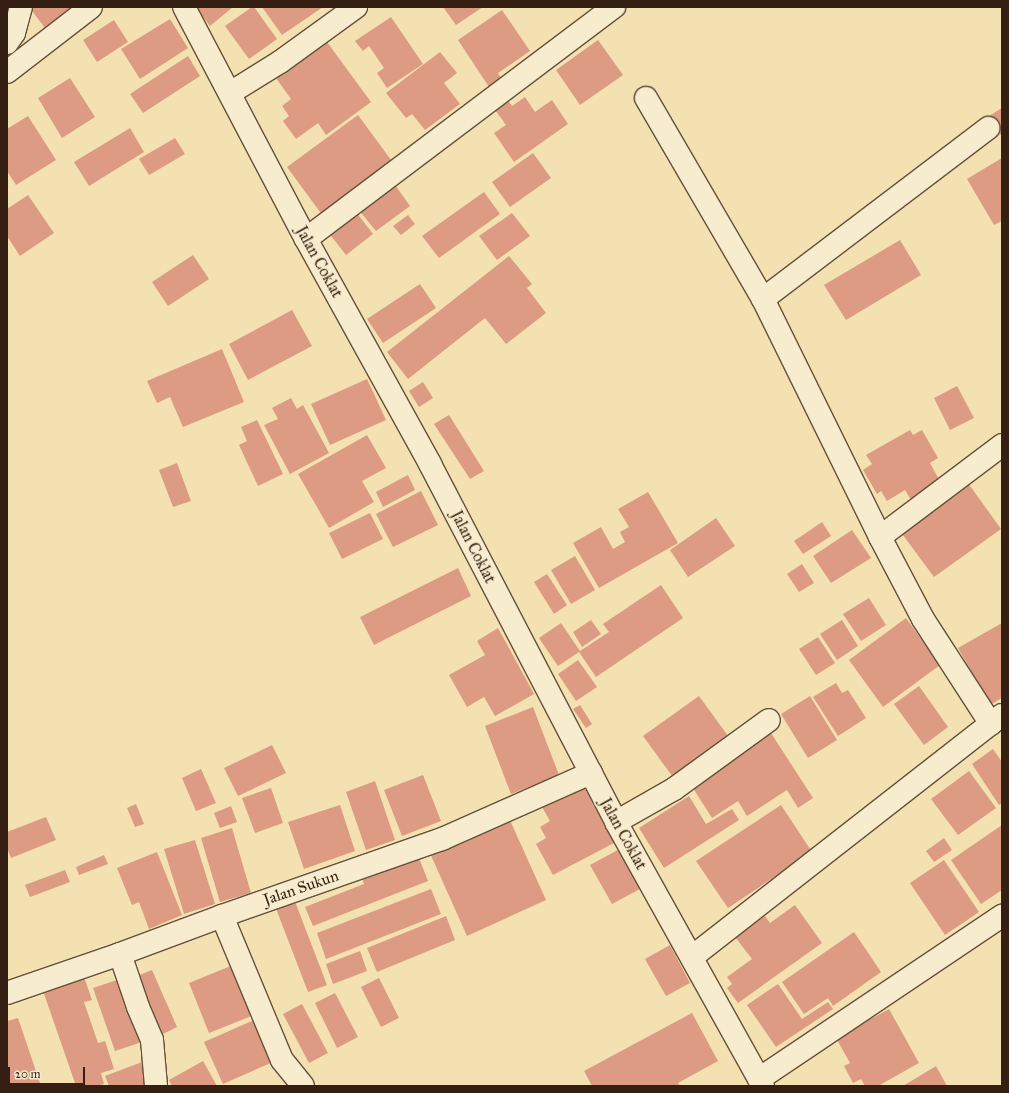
<!DOCTYPE html>
<style>
body{margin:0}
#map{position:relative;width:1009px;height:1093px;overflow:hidden;background:#f3e1b2;font-family:"IM FELL Great Primer",serif}
div>[style]{position:absolute}
.building>*{inset:0;background:#dc9b82}
.roads{filter:drop-shadow(1px 0 #64503b) drop-shadow(-1px 0 #64503b) drop-shadow(0 1px #64503b) drop-shadow(0 -1px #64503b)}
.minor>*{height:22px;margin:-11px;padding:0 11px;transform-origin:11px;border-radius:11px;background:#f7eccd}
span{translate:-50% -50%;white-space:nowrap;text-align:center;line-height:1.15;-webkit-text-stroke:3px #f7eccd;paint-order:stroke}
.street-label{font-size:16px;color:#351f13}
.frame{position:absolute;inset:0;border:8px solid #351f13;pointer-events:none}
.scale{position:absolute;left:8px;top:1067px;width:77px;height:18px;box-sizing:border-box;border:2px solid #351f13;border-top:0;padding-left:5px;font-size:12px;line-height:14px;white-space:nowrap;color:#351f13;-webkit-text-stroke:3px #f7eccd;paint-order:stroke}
</style>
<div id="map">
<div class="building">
<div style="clip-path:polygon(29px 7px,74px 7px,45px 28px)"></div>
<div style="clip-path:polygon(195px 7px,233px 7px,210px 26px)"></div>
<div style="clip-path:polygon(252px 7px,254px 7px,277px 39px,249px 59px,225px 26px)"></div>
<div style="clip-path:polygon(262px 7px,323px 7px,282px 35px)"></div>
<div style="clip-path:polygon(443px 7px,483px 7px,456px 25px)"></div>
<div style="clip-path:polygon(502px 10px,530px 51px,498px 73px,503px 82px,491px 90px,458px 40px)"></div>
<div style="clip-path:polygon(391px 17px,423px 64px,387px 88px,377px 73px,384px 68px,369px 46px,363px 51px,355px 41px)"></div>
<div style="clip-path:polygon(170px 19px,188px 48px,140px 79px,121px 49px)"></div>
<div style="clip-path:polygon(114px 20px,128px 42px,97px 62px,83px 40px)"></div>
<div style="clip-path:polygon(598px 40px,623px 75px,580px 105px,556px 70px)"></div>
<div style="clip-path:polygon(327px 42px,371px 102px,326px 135px,318px 123px,296px 139px,283px 121px,289px 116px,282px 106px,291px 99px,276px 78px)"></div>
<div style="clip-path:polygon(440px 52px,457px 73px,444px 83px,460px 104px,425px 130px,412px 114px,406px 118px,386px 93px)"></div>
<div style="clip-path:polygon(188px 56px,200px 76px,143px 113px,130px 94px)"></div>
<div style="clip-path:polygon(70px 78px,95px 117px,62px 138px,38px 98px)"></div>
<div style="clip-path:polygon(525px 97px,535px 112px,552px 100px,568px 124px,514px 162px,494px 133px,506px 125px,493px 107px,506px 98px,512px 106px)"></div>
<div style="clip-path:polygon(1002px 108px,1002px 137px,989px 116px)"></div>
<div style="clip-path:polygon(358px 115px,394px 164px,323px 216px,287px 167px)"></div>
<div style="clip-path:polygon(28px 116px,56px 160px,16px 185px,7px 171px,7px 129px)"></div>
<div style="clip-path:polygon(130px 128px,144px 152px,89px 186px,74px 162px)"></div>
<div style="clip-path:polygon(175px 138px,185px 154px,149px 175px,139px 159px)"></div>
<div style="clip-path:polygon(533px 153px,551px 178px,510px 207px,492px 182px)"></div>
<div style="clip-path:polygon(1002px 158px,1002px 221px,994px 225px,967px 179px)"></div>
<div style="clip-path:polygon(393px 182px,410px 206px,376px 231px,358px 209px)"></div>
<div style="clip-path:polygon(484px 192px,500px 214px,439px 258px,422px 236px)"></div>
<div style="clip-path:polygon(28px 195px,54px 233px,20px 256px,7px 236px,7px 209px)"></div>
<div style="clip-path:polygon(356px 212px,373px 234px,346px 255px,328px 232px)"></div>
<div style="clip-path:polygon(512px 213px,530px 236px,497px 260px,479px 236px)"></div>
<div style="clip-path:polygon(408px 215px,415px 224px,401px 235px,393px 226px)"></div>
<div style="clip-path:polygon(900px 240px,921px 275px,846px 320px,824px 285px)"></div>
<div style="clip-path:polygon(193px 255px,209px 279px,168px 306px,152px 282px)"></div>
<div style="clip-path:polygon(509px 256px,532px 284px,527px 288px,546px 313px,506px 344px,485px 318px,408px 379px,387px 352px)"></div>
<div style="clip-path:polygon(420px 284px,436px 308px,383px 343px,367px 319px)"></div>
<div style="clip-path:polygon(292px 310px,312px 346px,248px 380px,229px 344px)"></div>
<div style="clip-path:polygon(222px 349px,244px 402px,183px 427px,170px 397px,157px 403px,147px 381px)"></div>
<div style="clip-path:polygon(367px 379px,386px 420px,330px 445px,311px 404px)"></div>
<div style="clip-path:polygon(423px 382px,433px 398px,419px 407px,409px 391px)"></div>
<div style="clip-path:polygon(957px 386px,974px 418px,950px 430px,934px 398px)"></div>
<div style="clip-path:polygon(291px 398px,297px 409px,303px 405px,329px 453px,290px 474px,264px 425px,278px 419px,272px 408px)"></div>
<div style="clip-path:polygon(449px 415px,484px 471px,470px 479px,434px 424px)"></div>
<div style="clip-path:polygon(257px 420px,283px 474px,258px 486px,239px 445px,247px 441px,241px 427px)"></div>
<div style="clip-path:polygon(910px 430px,913px 435px,922px 430px,938px 458px,930px 463px,941px 483px,911px 500px,905px 490px,887px 501px,881px 491px,877px 494px,863px 470px,872px 464px,866px 455px)"></div>
<div style="clip-path:polygon(367px 435px,386px 468px,362px 481px,374px 502px,329px 528px,298px 474px)"></div>
<div style="clip-path:polygon(177px 463px,191px 501px,173px 507px,159px 470px)"></div>
<div style="clip-path:polygon(408px 475px,415px 490px,383px 507px,376px 492px)"></div>
<div style="clip-path:polygon(968px 483px,1001px 529px,934px 577px,900px 531px)"></div>
<div style="clip-path:polygon(421px 491px,438px 525px,393px 547px,376px 514px)"></div>
<div style="clip-path:polygon(648px 492px,678px 543px,599px 588px,573px 543px,601px 527px,613px 549px,625px 542px,620px 532px,629px 527px,618px 509px)"></div>
<div style="clip-path:polygon(370px 513px,383px 539px,342px 559px,329px 533px)"></div>
<div style="clip-path:polygon(716px 518px,735px 546px,688px 577px,670px 550px)"></div>
<div style="clip-path:polygon(822px 522px,831px 536px,803px 554px,794px 541px)"></div>
<div style="clip-path:polygon(852px 530px,871px 558px,831px 583px,813px 556px)"></div>
<div style="clip-path:polygon(575px 556px,595px 590px,571px 604px,551px 570px)"></div>
<div style="clip-path:polygon(802px 564px,814px 583px,799px 592px,787px 574px)"></div>
<div style="clip-path:polygon(458px 568px,471px 596px,374px 645px,360px 617px)"></div>
<div style="clip-path:polygon(547px 574px,567px 605px,554px 614px,534px 582px)"></div>
<div style="clip-path:polygon(661px 585px,683px 618px,596px 677px,579px 652px,558px 666px,539px 638px,561px 623px,580px 651px,609px 632px,603px 624px)"></div>
<div style="clip-path:polygon(869px 598px,886px 625px,861px 641px,843px 614px)"></div>
<div style="clip-path:polygon(906px 618px,940px 665px,883px 707px,849px 660px)"></div>
<div style="clip-path:polygon(591px 620px,601px 634px,582px 647px,573px 632px)"></div>
<div style="clip-path:polygon(842px 620px,858px 646px,837px 660px,820px 634px)"></div>
<div style="clip-path:polygon(1002px 623px,1002px 698px,990px 705px,958px 648px)"></div>
<div style="clip-path:polygon(498px 628px,534px 694px,495px 716px,484px 697px,467px 707px,449px 675px,485px 655px,477px 641px)"></div>
<div style="clip-path:polygon(818px 637px,835px 663px,816px 675px,799px 649px)"></div>
<div style="clip-path:polygon(578px 660px,597px 687px,576px 701px,558px 674px)"></div>
<div style="clip-path:polygon(836px 683px,842px 693px,848px 690px,866px 718px,838px 736px,813px 697px)"></div>
<div style="clip-path:polygon(919px 686px,948px 727px,924px 745px,894px 704px)"></div>
<div style="clip-path:polygon(699px 696px,731px 740px,675px 780px,643px 736px)"></div>
<div style="clip-path:polygon(810px 696px,837px 740px,808px 758px,781px 714px)"></div>
<div style="clip-path:polygon(580px 705px,592px 724px,586px 728px,573px 709px)"></div>
<div style="clip-path:polygon(533px 707px,559px 775px,511px 794px,485px 726px)"></div>
<div style="clip-path:polygon(771px 733px,813px 798px,798px 808px,787px 790px,747px 816px,738px 801px,712px 818px,691px 785px)"></div>
<div style="clip-path:polygon(272px 745px,286px 773px,238px 796px,224px 768px)"></div>
<div style="clip-path:polygon(993px 749px,1002px 762px,1002px 803px,999px 805px,972px 764px)"></div>
<div style="clip-path:polygon(201px 769px,216px 803px,196px 811px,182px 778px)"></div>
<div style="clip-path:polygon(969px 771px,996px 808px,958px 835px,931px 799px)"></div>
<div style="clip-path:polygon(423px 775px,441px 821px,402px 836px,384px 790px)"></div>
<div style="clip-path:polygon(375px 781px,395px 840px,366px 850px,346px 792px)"></div>
<div style="clip-path:polygon(583px 785px,614px 843px,553px 875px,536px 844px,546px 838px,540px 827px,550px 821px,542px 807px)"></div>
<div style="clip-path:polygon(271px 788px,283px 823px,255px 833px,242px 798px)"></div>
<div style="clip-path:polygon(689px 796px,706px 824px,732px 809px,739px 820px,664px 868px,639px 828px)"></div>
<div style="clip-path:polygon(136px 804px,144px 824px,135px 827px,127px 808px)"></div>
<div style="clip-path:polygon(340px 805px,355px 851px,304px 869px,288px 822px)"></div>
<div style="clip-path:polygon(781px 805px,812px 852px,728px 908px,696px 861px)"></div>
<div style="clip-path:polygon(231px 806px,237px 822px,220px 828px,214px 813px)"></div>
<div style="clip-path:polygon(508px 816px,546px 900px,467px 936px,429px 851px)"></div>
<div style="clip-path:polygon(46px 817px,56px 840px,11px 858px,7px 848px,7px 832px)"></div>
<div style="clip-path:polygon(1002px 825px,1002px 890px,981px 904px,951px 860px)"></div>
<div style="clip-path:polygon(232px 828px,251px 893px,220px 902px,201px 838px)"></div>
<div style="clip-path:polygon(944px 838px,952px 850px,934px 862px,926px 851px)"></div>
<div style="clip-path:polygon(195px 840px,215px 904px,184px 914px,164px 849px)"></div>
<div style="clip-path:polygon(618px 850px,640px 889px,612px 904px,590px 865px)"></div>
<div style="clip-path:polygon(157px 852px,182px 915px,149px 929px,139px 902px,132px 905px,117px 868px)"></div>
<div style="clip-path:polygon(417px 853px,428px 881px,313px 926px,305px 907px,364px 884px,361px 875px)"></div>
<div style="clip-path:polygon(104px 855px,108px 864px,79px 875px,76px 867px)"></div>
<div style="clip-path:polygon(944px 860px,979px 912px,945px 935px,910px 883px)"></div>
<div style="clip-path:polygon(65px 870px,70px 882px,30px 897px,25px 885px)"></div>
<div style="clip-path:polygon(431px 889px,441px 914px,326px 959px,317px 933px)"></div>
<div style="clip-path:polygon(294px 899px,327px 985px,308px 992px,275px 906px)"></div>
<div style="clip-path:polygon(795px 905px,822px 943px,738px 1003px,727px 988px,732px 984px,727px 977px,752px 959px,735px 937px,765px 916px,770px 923px)"></div>
<div style="clip-path:polygon(446px 916px,455px 940px,377px 972px,367px 948px)"></div>
<div style="clip-path:polygon(854px 932px,881px 972px,833px 1006px,828px 998px,804px 1014px,782px 982px)"></div>
<div style="clip-path:polygon(670px 945px,690px 983px,666px 996px,645px 959px)"></div>
<div style="clip-path:polygon(360px 951px,367px 971px,333px 984px,326px 964px)"></div>
<div style="clip-path:polygon(233px 965px,254px 1015px,209px 1033px,189px 983px)"></div>
<div style="clip-path:polygon(152px 970px,177px 1027px,157px 1037px,132px 978px)"></div>
<div style="clip-path:polygon(83px 974px,92px 1000px,84px 1002px,98px 1043px,105px 1041px,114px 1069px,101px 1073px,104px 1084px,97px 1086px,76px 1086px,42px 988px)"></div>
<div style="clip-path:polygon(123px 978px,145px 1041px,115px 1051px,93px 988px)"></div>
<div style="clip-path:polygon(379px 978px,399px 1018px,381px 1027px,361px 987px)"></div>
<div style="clip-path:polygon(778px 984px,802px 1019px,828px 1002px,833px 1009px,776px 1047px,747px 1005px)"></div>
<div style="clip-path:polygon(335px 993px,358px 1037px,337px 1048px,315px 1003px)"></div>
<div style="clip-path:polygon(302px 1004px,328px 1053px,309px 1063px,283px 1014px)"></div>
<div style="clip-path:polygon(889px 1009px,919px 1063px,878px 1086px,865px 1086px,861px 1079px,853px 1083px,844px 1066px,850px 1063px,836px 1038px)"></div>
<div style="clip-path:polygon(692px 1013px,718px 1061px,678px 1083px,680px 1086px,592px 1086px,584px 1071px)"></div>
<div style="clip-path:polygon(18px 1018px,41px 1086px,7px 1086px,7px 1021px)"></div>
<div style="clip-path:polygon(254px 1020px,273px 1062px,223px 1084px,204px 1042px)"></div>
<div style="clip-path:polygon(203px 1061px,217px 1086px,172px 1086px,169px 1080px)"></div>
<div style="clip-path:polygon(142px 1062px,151px 1086px,109px 1086px,105px 1076px)"></div>
<div style="clip-path:polygon(936px 1066px,947px 1086px,903px 1086px)"></div>
</div>
<div class="roads">
<div class="minor">
<div style="left:184px;top:7px;width:262px;rotate:62.3deg"></div>
<div style="left:306px;top:239px;width:257px;rotate:61.1deg"></div>
<div style="left:430px;top:464px;width:403px;rotate:62.5deg"></div>
<div style="left:616px;top:822px;width:302px;rotate:60.9deg"></div>
<div style="left:7px;top:43px;width:12px;rotate:-55deg"></div>
<div style="left:14px;top:33px;width:27px;rotate:-75deg"></div>
<div style="left:7px;top:72px;width:106px;rotate:-37.7deg"></div>
<div style="left:230px;top:93px;width:59px;rotate:-31.8deg"></div>
<div style="left:280px;top:62px;width:94px;rotate:-35.9deg"></div>
<div style="left:646px;top:98px;width:233px;rotate:59.8deg"></div>
<div style="left:763px;top:299px;width:265px;rotate:63.8deg"></div>
<div style="left:880px;top:537px;width:93px;rotate:62.3deg"></div>
<div style="left:923px;top:619px;width:125px;rotate:57.1deg"></div>
<div style="left:306px;top:239px;width:386px;rotate:-37deg"></div>
<div style="left:763px;top:299px;width:283px;rotate:-37.2deg"></div>
<div style="left:880px;top:537px;width:153px;rotate:-37deg"></div>
<div style="left:616px;top:822px;width:67px;rotate:-29.6deg"></div>
<div style="left:674px;top:789px;width:117px;rotate:-36deg"></div>
<div style="left:222px;top:916px;width:156px;rotate:67.4deg"></div>
<div style="left:282px;top:1060px;width:33px;rotate:51deg"></div>
<div style="left:120px;top:954px;width:56px;rotate:71.2deg"></div>
<div style="left:138px;top:1007px;width:36px;rotate:67deg"></div>
<div style="left:152px;top:1040px;width:46px;rotate:85deg"></div>
<div style="left:692px;top:957px;width:393px;rotate:-38deg"></div>
<div style="left:7px;top:993px;width:120px;rotate:-19deg"></div>
<div style="left:120px;top:954px;width:109px;rotate:-20.4deg"></div>
<div style="left:222px;top:916px;width:233px;rotate:-19.3deg"></div>
<div style="left:442px;top:839px;width:163px;rotate:-23.9deg"></div>
<div style="left:759px;top:1079px;width:293px;rotate:-33.9deg"></div>
</div>
</div>
<div class="street-label">
<span style="left:319px;top:262px;rotate:61deg">Jalan Coklat</span>
<span style="left:473px;top:547px;rotate:63deg">Jalan Coklat</span>
<span style="left:623px;top:834px;rotate:61deg">Jalan Coklat</span>
<span style="left:301px;top:888px;rotate:-19deg">Jalan Sukun</span>
</div>
<div class="frame"></div>
<div class="scale">20 m</div>
</div>
